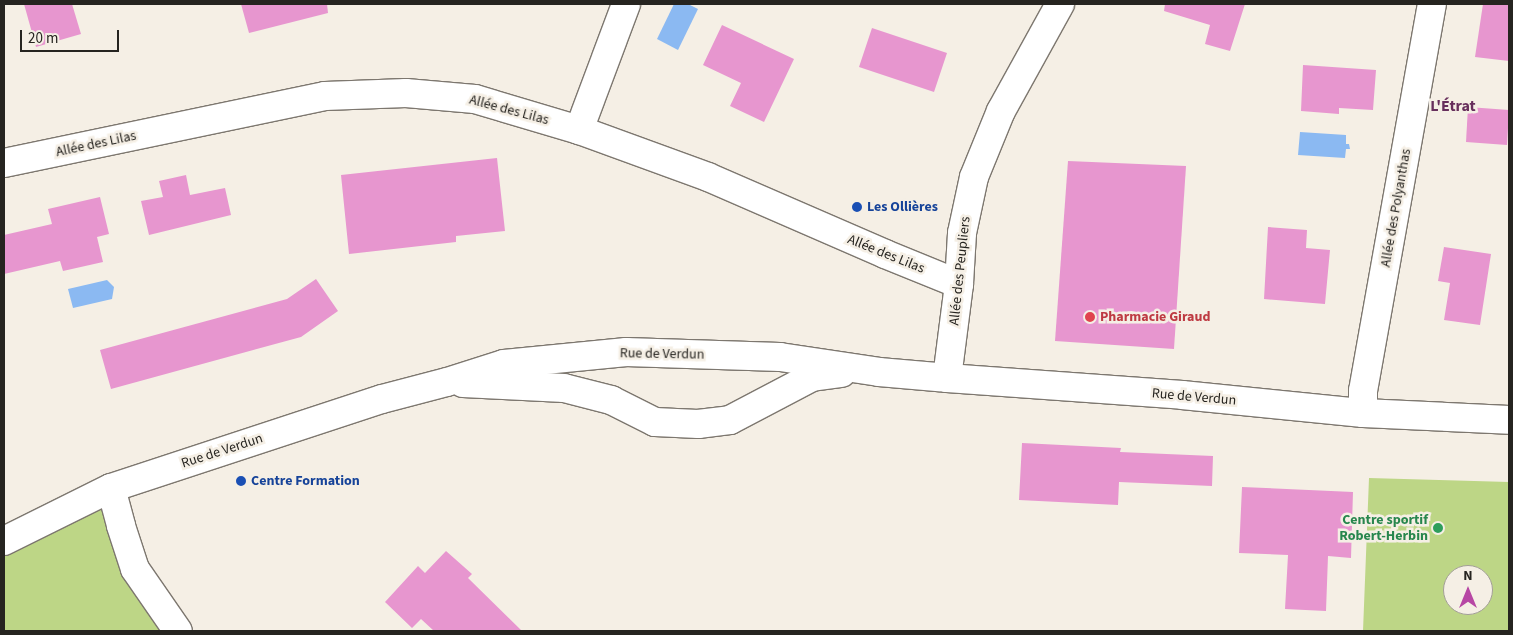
<!DOCTYPE html>
<meta charset="utf-8">
<style>
body{margin:0}
#map{position:relative;width:1513px;height:635px;overflow:hidden;background:#f5efe5;font-family:"Source Sans 3",sans-serif}
div>[style]{position:absolute}
.green>*{inset:0;background:#bdd686}
.water>*{inset:0;background:#8bb9f2}
.building>*{inset:0;background:#e796cf}
.roads{filter:drop-shadow(1px 0 #7d776f) drop-shadow(-1px 0 #7d776f) drop-shadow(0 1px #7d776f) drop-shadow(0 -1px #7d776f)}
.minor>*{height:28px;margin:-14px;padding:0 14px;transform-origin:14px;border-radius:14px;background:#fff}
.major>*{height:28px;margin:-14px;padding:0 14px;transform-origin:14px;border-radius:14px;background:#fff}
.dots>*{width:14px;height:14px;translate:-50% -50%;box-sizing:border-box;border:2px solid #f5efe5;border-radius:50%}
span{translate:-50% -50%;white-space:nowrap;text-align:center;line-height:1.15;-webkit-text-stroke:5px #f5efe5;paint-order:stroke}
.street-label{font-size:14px;color:#262420}
.transit-label{font-size:14px;color:#164399;font-weight:700}
.left{translate:0 -50%;text-align:left}
.health-label{font-size:14px;color:#be3a42;font-weight:700}
.leisure-label{font-size:14px;color:#27864d;font-weight:700}
.right{translate:-100% -50%;text-align:right}
.quarter-label{font-size:16px;color:#672f5c;font-weight:700}
.frame{position:absolute;inset:0;border:5px solid #262420;pointer-events:none}
.north{position:absolute;left:1443px;top:565px;width:50px;height:50px;box-sizing:border-box;background:#f5efe5;border:1px solid #a29e96;border-radius:50%;rotate:0deg;font-size:14px;font-weight:700;line-height:20px;text-align:center;color:#262420}
.north::after{content:'';display:block;margin:auto;width:18px;height:22px;background:#b747a4;clip-path:polygon(50% 0,100% 100%,50% 72%,0 100%)}
.scale{position:absolute;left:20px;top:30px;width:99px;height:22px;box-sizing:border-box;border:2px solid #262420;border-top:0;padding-left:6px;font-size:15px;line-height:18px;white-space:nowrap;color:#262420;-webkit-text-stroke:4px #f5efe5;paint-order:stroke}
</style>
<div id="map">
<div class="green">
<div style="clip-path:polygon(evenodd,1369px 478px,1509px 482px,1509px 631px,1363px 631px,1369px 478px,1453px 575px,1483px 575px,1483px 605px,1453px 605px,1453px 575px)"></div>
<div style="clip-path:polygon(111px 488px,179px 631px,4px 631px,4px 541px)"></div>
</div>
<div class="water">
<div style="clip-path:polygon(674px 4px,688px 4px,698px 9px,678px 50px,657px 39px)"></div>
<div style="clip-path:polygon(1300px 132px,1346px 135px,1346px 144px,1349px 144px,1350px 149px,1346px 149px,1345px 158px,1298px 155px)"></div>
<div style="clip-path:polygon(107px 280px,114px 287px,112px 299px,73px 308px,68px 289px)"></div>
</div>
<div class="building">
<div style="clip-path:polygon(24px 4px,72px 4px,81px 34px,36px 47px)"></div>
<div style="clip-path:polygon(241px 4px,327px 4px,328px 13px,249px 33px)"></div>
<div style="clip-path:polygon(1165px 4px,1245px 4px,1230px 51px,1205px 44px,1210px 25px,1164px 11px)"></div>
<div style="clip-path:polygon(1483px 4px,1509px 4px,1509px 61px,1475px 57px)"></div>
<div style="clip-path:polygon(722px 25px,794px 59px,764px 122px,730px 106px,741px 83px,703px 65px)"></div>
<div style="clip-path:polygon(872px 28px,947px 53px,934px 92px,859px 67px)"></div>
<div style="clip-path:polygon(1303px 65px,1376px 70px,1373px 110px,1339px 108px,1339px 114px,1301px 111px)"></div>
<div style="clip-path:polygon(1468px 107px,1509px 110px,1507px 145px,1466px 142px)"></div>
<div style="clip-path:polygon(497px 158px,505px 231px,456px 236px,456px 242px,349px 254px,341px 175px)"></div>
<div style="clip-path:polygon(1068px 161px,1186px 166px,1174px 349px,1055px 341px)"></div>
<div style="clip-path:polygon(186px 175px,190px 195px,225px 188px,231px 215px,149px 235px,141px 201px,163px 197px,159px 181px)"></div>
<div style="clip-path:polygon(100px 197px,109px 234px,97px 237px,103px 262px,63px 271px,60px 261px,4px 274px,4px 235px,52px 224px,48px 209px)"></div>
<div style="clip-path:polygon(1268px 227px,1307px 230px,1306px 248px,1330px 250px,1325px 304px,1264px 299px)"></div>
<div style="clip-path:polygon(1444px 247px,1491px 254px,1480px 325px,1444px 320px,1450px 283px,1438px 281px)"></div>
<div style="clip-path:polygon(316px 279px,338px 311px,301px 337px,111px 389px,100px 350px,287px 299px)"></div>
<div style="clip-path:polygon(1022px 443px,1121px 448px,1120px 452px,1213px 456px,1212px 486px,1119px 482px,1118px 505px,1019px 500px)"></div>
<div style="clip-path:polygon(1242px 487px,1353px 492px,1351px 558px,1328px 556px,1326px 611px,1285px 609px,1288px 555px,1239px 553px)"></div>
<div style="clip-path:polygon(446px 551px,472px 574px,468px 578px,522px 631px,434px 631px,421px 619px,412px 628px,385px 602px,418px 566px,425px 573px)"></div>
</div>
<div class="roads">
<div class="minor">
<div style="left:579px;top:130px;width:134px;rotate:-69.5deg"></div>
<div style="left:4px;top:163px;width:328px;rotate:-11.8deg"></div>
<div style="left:325px;top:96px;width:81px;rotate:-2.1deg"></div>
<div style="left:406px;top:93px;width:69px;rotate:5deg"></div>
<div style="left:475px;top:99px;width:109px;rotate:16.6deg"></div>
<div style="left:579px;top:130px;width:137px;rotate:20deg"></div>
<div style="left:708px;top:177px;width:193px;rotate:23.5deg"></div>
<div style="left:885px;top:254px;width:80px;rotate:22.1deg"></div>
<div style="left:947px;top:378px;width:95px;rotate:-82.7deg"></div>
<div style="left:959px;top:284px;width:51px;rotate:-86.6deg"></div>
<div style="left:962px;top:233px;width:57px;rotate:-77.9deg"></div>
<div style="left:974px;top:177px;width:71px;rotate:-67.8deg"></div>
<div style="left:1001px;top:111px;width:122px;rotate:-61.1deg"></div>
<div style="left:1363px;top:413px;width:22px;rotate:-90deg"></div>
<div style="left:1363px;top:391px;width:393px;rotate:-79.9deg"></div>
<div style="left:111px;top:488px;width:39px;rotate:75deg"></div>
<div style="left:121px;top:526px;width:45px;rotate:72deg"></div>
<div style="left:135px;top:569px;width:75px;rotate:55.3deg"></div>
</div>
<div class="major">
<div style="left:463px;top:383px;width:101px;rotate:2.8deg"></div>
<div style="left:564px;top:388px;width:49px;rotate:14.3deg"></div>
<div style="left:611px;top:400px;width:49px;rotate:26.6deg"></div>
<div style="left:655px;top:422px;width:43px;rotate:2.7deg"></div>
<div style="left:698px;top:424px;width:32px;rotate:-7deg"></div>
<div style="left:730px;top:420px;width:93px;rotate:-27.7deg"></div>
<div style="left:812px;top:377px;width:30px;rotate:-8deg"></div>
<div style="left:4px;top:541px;width:119px;rotate:-26.4deg"></div>
<div style="left:111px;top:488px;width:285px;rotate:-18.2deg"></div>
<div style="left:382px;top:399px;width:67px;rotate:-14.7deg"></div>
<div style="left:447px;top:382px;width:60px;rotate:-17.5deg"></div>
<div style="left:504px;top:364px;width:123px;rotate:-5.6deg"></div>
<div style="left:626px;top:352px;width:154px;rotate:1.9deg"></div>
<div style="left:780px;top:357px;width:100px;rotate:8.6deg"></div>
<div style="left:879px;top:372px;width:68px;rotate:5deg"></div>
<div style="left:947px;top:378px;width:236px;rotate:4.1deg"></div>
<div style="left:1182px;top:395px;width:182px;rotate:5.7deg"></div>
<div style="left:1363px;top:413px;width:146px;rotate:2.7deg"></div>
</div>
</div>
<div class="dots">
<div style="left:857px;top:207px;background:#1a4fb4"></div>
<div style="left:1090px;top:317px;background:#e0444e"></div>
<div style="left:241px;top:481px;background:#1a4fb4"></div>
<div style="left:1438px;top:528px;background:#2e9e5b"></div>
</div>
<div class="street-label">
<span style="left:509px;top:110px;rotate:15deg">Allée des Lilas</span>
<span style="left:96px;top:144px;rotate:-12deg">Allée des Lilas</span>
<span style="left:1396px;top:208px;rotate:-80deg">Allée des Polyanthas</span>
<span style="left:886px;top:254px;rotate:22deg">Allée des Lilas</span>
<span style="left:960px;top:271px;rotate:-84deg">Allée des Peupliers</span>
<span style="left:662px;top:354px;rotate:1deg">Rue de Verdun</span>
<span style="left:1194px;top:397px;rotate:5deg">Rue de Verdun</span>
<span style="left:222px;top:451px;rotate:-18deg">Rue de Verdun</span>
</div>
<div class="transit-label">
<span class="left" style="left:867px;top:207px">Les Ollières</span>
<span class="left" style="left:251px;top:481px">Centre Formation</span>
</div>
<div class="health-label">
<span class="left" style="left:1100px;top:317px">Pharmacie Giraud</span>
</div>
<div class="leisure-label">
<span class="right" style="left:1428px;top:528px">Centre sportif<br>Robert-Herbin</span>
</div>
<div class="quarter-label">
<span style="left:1453px;top:106px">L'Étrat</span>
</div>
<div class="frame"></div>
<div class="north">N</div>
<div class="scale">20 m</div>
</div>
